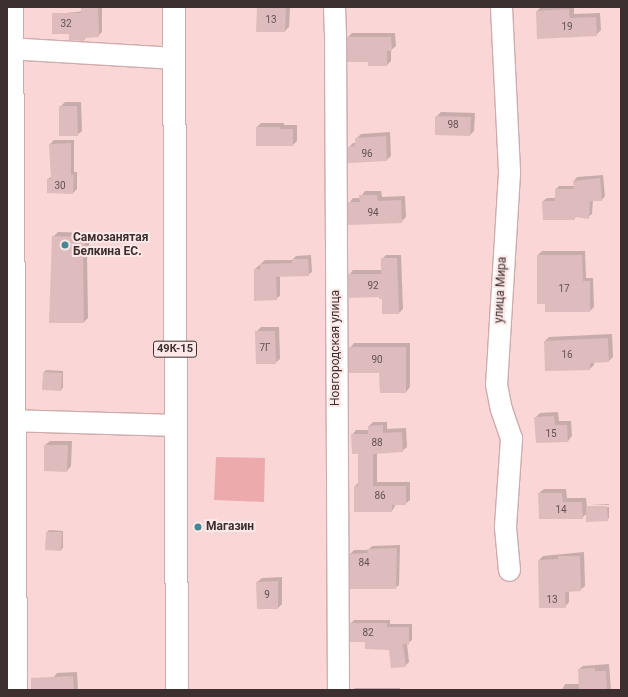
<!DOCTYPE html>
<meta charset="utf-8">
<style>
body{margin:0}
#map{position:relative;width:628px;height:697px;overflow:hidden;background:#fad6d6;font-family:Roboto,sans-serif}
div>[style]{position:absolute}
.green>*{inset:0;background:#ecaaad}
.shadow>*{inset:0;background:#0003}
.building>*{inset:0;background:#debbbc}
.roads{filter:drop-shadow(1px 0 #ceacac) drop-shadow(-1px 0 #ceacac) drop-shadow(0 1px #ceacac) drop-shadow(0 -1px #ceacac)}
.minor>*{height:21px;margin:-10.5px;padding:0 10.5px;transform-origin:10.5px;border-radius:10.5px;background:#fff}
.primary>*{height:22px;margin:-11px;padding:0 11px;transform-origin:11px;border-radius:11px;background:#fff}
.dots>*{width:11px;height:11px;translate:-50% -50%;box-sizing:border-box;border:2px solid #fde7e7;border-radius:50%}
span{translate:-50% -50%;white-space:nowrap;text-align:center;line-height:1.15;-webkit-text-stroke:4px #fde7e7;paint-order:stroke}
.number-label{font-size:10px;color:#645252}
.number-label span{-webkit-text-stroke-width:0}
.shield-label span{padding:1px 3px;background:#fde7e7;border:1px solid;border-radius:3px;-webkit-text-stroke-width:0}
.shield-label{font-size:11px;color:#3c2f2f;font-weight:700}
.poi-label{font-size:12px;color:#3c2f2f;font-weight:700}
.left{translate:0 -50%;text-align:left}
.street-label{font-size:12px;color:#3c2f2f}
.frame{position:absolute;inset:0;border:8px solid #3c2f2f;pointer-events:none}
</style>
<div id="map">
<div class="green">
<div style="clip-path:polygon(216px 457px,265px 458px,264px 502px,214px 500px)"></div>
</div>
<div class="shadow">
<div style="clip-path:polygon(85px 7px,102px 7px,102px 32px,98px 36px,87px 36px,84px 40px,70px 33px,57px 14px,85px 11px)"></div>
<div style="clip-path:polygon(258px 7px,290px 7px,289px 27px,285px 31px)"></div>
<div style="clip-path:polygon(541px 7px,574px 7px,574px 14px,600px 13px,601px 30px,596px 35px,537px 11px)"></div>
<div style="clip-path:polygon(352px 33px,395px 33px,396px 46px,391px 50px,391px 61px,387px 65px,348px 37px)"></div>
<div style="clip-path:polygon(65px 102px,81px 102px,82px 131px,77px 135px,60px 107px)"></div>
<div style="clip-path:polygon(441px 112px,475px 113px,474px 131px,470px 135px,436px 117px)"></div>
<div style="clip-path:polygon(261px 123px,284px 123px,284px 125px,297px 125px,297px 141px,293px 145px,257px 145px,257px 127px)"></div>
<div style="clip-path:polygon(390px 132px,391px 156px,387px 160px,349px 147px,353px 143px,356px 143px,356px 139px,361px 134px)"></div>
<div style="clip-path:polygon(54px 140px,74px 140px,74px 172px,77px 172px,77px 189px,73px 193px,48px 179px,52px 176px,50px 144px)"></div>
<div style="clip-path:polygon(603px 175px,605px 196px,602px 200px,593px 200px,592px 214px,588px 217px,577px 216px,574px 219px,543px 201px,547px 198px,556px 198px,556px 189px,559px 186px,574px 186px,574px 181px,577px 177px)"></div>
<div style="clip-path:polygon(365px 191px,381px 191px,382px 197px,405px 196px,406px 217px,401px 222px,349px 203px,353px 198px,360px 198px)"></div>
<div style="clip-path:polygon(58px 232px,89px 233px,89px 252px,87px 254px,88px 318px,84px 322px,53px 237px)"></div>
<div style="clip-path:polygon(542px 251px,585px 251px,586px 278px,593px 278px,594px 307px,590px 311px,538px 255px)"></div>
<div style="clip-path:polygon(311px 255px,312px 272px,308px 275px,280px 276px,280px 296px,276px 299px,255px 269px,265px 260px,292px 260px,296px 256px)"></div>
<div style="clip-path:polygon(386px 255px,401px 255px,403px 309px,399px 313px,383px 298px,349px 275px,353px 270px,382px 270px,382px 259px)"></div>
<div style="clip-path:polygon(261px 327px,279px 327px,280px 359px,275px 363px,256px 332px)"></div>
<div style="clip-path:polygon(612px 334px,613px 357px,609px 361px,594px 362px,594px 365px,590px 369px,545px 341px,549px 337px)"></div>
<div style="clip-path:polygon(354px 343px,410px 343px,410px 387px,406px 392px,350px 348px)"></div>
<div style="clip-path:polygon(46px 370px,63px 371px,63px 388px,61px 390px,44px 372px)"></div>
<div style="clip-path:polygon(558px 412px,559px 421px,571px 421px,572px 436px,568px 441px,535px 418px,540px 413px)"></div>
<div style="clip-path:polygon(373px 422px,387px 422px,387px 429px,406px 428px,407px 447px,402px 451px,377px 452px,377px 482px,410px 482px,410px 500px,405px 504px,396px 504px,392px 511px,355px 486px,359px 482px,359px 453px,352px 435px,356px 430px,369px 430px,369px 426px)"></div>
<div style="clip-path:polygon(50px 441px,72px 441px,71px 466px,67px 471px,45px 445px)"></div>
<div style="clip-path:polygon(544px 489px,566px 489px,567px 498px,586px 498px,587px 507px,609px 507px,609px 518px,607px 520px,587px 513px,582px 518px,539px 493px)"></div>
<div style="clip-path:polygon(609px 504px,609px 505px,588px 505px,589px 505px)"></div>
<div style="clip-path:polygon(49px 530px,63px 531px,63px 548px,61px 550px,46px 549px,47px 532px)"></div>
<div style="clip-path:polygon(400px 545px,399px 585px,395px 588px,350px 554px,354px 550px,368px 550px,372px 546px)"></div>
<div style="clip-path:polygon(584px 552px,585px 586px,580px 590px,569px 591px,569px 602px,565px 607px,540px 607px,539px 560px,543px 556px)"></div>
<div style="clip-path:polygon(282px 577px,282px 604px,278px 608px,257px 582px,262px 578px)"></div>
<div style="clip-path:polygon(354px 620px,390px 620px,390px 624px,412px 624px,412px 640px,407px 644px,409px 662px,405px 666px,390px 649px,366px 641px,351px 623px)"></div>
<div style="clip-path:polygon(609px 664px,611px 690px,562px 690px,565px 684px,580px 684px,579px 669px,583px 666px)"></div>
<div style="clip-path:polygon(77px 672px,78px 690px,53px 690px,53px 678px,57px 673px)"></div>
<div style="clip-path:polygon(355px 688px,400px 688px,400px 690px,353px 690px)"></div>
</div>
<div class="building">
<div style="clip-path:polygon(81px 7px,98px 7px,99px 37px,84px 38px,84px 41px,69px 40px,69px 34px,52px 34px,52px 13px,81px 13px)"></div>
<div style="clip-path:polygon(257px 7px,286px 7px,285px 32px,256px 32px)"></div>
<div style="clip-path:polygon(569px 9px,570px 18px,596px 17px,597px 36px,537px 39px,536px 11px)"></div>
<div style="clip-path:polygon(347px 37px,391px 37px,392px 51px,387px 51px,387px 66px,368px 66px,368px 62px,347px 62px)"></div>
<div style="clip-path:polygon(59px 106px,77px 106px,78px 136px,59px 136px)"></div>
<div style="clip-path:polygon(435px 116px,471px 117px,470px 136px,435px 135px)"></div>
<div style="clip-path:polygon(256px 127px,280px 127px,280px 129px,293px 129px,293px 146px,256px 146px)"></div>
<div style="clip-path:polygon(386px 136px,387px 161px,348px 163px,348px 147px,355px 146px,355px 138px)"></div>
<div style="clip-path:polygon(71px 143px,71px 175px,74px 175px,73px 194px,47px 193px,47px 179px,51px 179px,49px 144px)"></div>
<div style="clip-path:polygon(600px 178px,602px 201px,590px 201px,589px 219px,575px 217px,575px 220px,543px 220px,542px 201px,555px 201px,555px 189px,574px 189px,573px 181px)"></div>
<div style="clip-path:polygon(359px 195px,377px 195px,378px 201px,401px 200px,402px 223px,348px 225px,348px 202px,360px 202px)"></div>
<div style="clip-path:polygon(52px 236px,85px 237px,85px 258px,83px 258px,84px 323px,49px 323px)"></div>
<div style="clip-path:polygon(537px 255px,582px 255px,583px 281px,590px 281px,590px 312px,545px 312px,545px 304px,537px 304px)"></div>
<div style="clip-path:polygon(381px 258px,397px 258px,399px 314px,382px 314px,382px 299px,379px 299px,379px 297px,349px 298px,348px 274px,381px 274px)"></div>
<div style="clip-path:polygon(292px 259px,308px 259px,309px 276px,276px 277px,277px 300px,254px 301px,254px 269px,260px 269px,260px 264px,292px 263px)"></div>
<div style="clip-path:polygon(255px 331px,275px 331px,276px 364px,256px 364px)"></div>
<div style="clip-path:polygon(608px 338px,609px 362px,590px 363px,590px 370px,545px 371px,544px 341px)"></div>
<div style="clip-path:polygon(349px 347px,406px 347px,406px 393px,380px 393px,379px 373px,349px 373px)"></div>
<div style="clip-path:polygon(43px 372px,62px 373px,61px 391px,42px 390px)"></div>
<div style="clip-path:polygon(554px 416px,555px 425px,567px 425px,568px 442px,536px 443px,534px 417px)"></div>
<div style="clip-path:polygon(383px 425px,383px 433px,402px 432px,403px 452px,373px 454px,373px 486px,406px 486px,406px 505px,392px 505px,392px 512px,354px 512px,354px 486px,358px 486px,358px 454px,352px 454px,351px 434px,368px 434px,368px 426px)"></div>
<div style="clip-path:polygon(44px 445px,68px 445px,67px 472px,44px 471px)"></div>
<div style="clip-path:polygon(538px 493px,562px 493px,563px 502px,582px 502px,583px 519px,539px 519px)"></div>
<div style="clip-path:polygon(586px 506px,607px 506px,608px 521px,586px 522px)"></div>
<div style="clip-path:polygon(46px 532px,62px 532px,61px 551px,45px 550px)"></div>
<div style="clip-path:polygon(397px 548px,396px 589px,350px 589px,349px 554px,368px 553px,367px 549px)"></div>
<div style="clip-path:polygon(558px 556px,580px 556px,581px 591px,565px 592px,566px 608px,539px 608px,538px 560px,558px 559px)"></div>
<div style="clip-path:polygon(278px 581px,278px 609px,257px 609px,256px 582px)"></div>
<div style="clip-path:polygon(350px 623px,387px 623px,387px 627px,409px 627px,409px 645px,403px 644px,406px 667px,391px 668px,389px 650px,365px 649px,365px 642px,350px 642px)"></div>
<div style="clip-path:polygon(595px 668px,595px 671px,606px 671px,607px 690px,579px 690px,578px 669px)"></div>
<div style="clip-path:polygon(73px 676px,74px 690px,31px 690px,31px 678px)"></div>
</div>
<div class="roads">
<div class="minor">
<div style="left:12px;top:7px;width:683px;rotate:89.66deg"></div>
<div style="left:334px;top:7px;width:25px;rotate:88deg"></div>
<div style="left:335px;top:32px;width:658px;rotate:89.74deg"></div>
<div style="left:501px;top:7px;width:166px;rotate:87.2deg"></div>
<div style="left:509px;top:173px;width:211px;rotate:93.5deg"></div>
<div style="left:496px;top:384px;width:25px;rotate:79deg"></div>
<div style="left:501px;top:409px;width:31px;rotate:71deg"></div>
<div style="left:511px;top:438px;width:89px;rotate:93.9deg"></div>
<div style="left:505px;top:527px;width:43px;rotate:84.7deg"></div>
<div style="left:7px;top:48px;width:167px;rotate:3.4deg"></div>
<div style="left:7px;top:420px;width:168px;rotate:1.7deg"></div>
</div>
<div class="primary">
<div style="left:174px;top:7px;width:683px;rotate:89.75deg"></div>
</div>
</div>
<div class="dots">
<div style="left:65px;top:245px;background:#448896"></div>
<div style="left:198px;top:527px;background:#448896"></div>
</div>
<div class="number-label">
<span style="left:271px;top:20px">13</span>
<span style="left:66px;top:24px">32</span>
<span style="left:567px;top:27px">19</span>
<span style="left:453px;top:125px">98</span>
<span style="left:367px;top:154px">96</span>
<span style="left:60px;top:186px">30</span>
<span style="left:373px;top:213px">94</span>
<span style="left:373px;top:286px">92</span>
<span style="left:564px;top:289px">17</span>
<span style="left:265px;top:348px">7Г</span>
<span style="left:567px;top:355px">16</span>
<span style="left:377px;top:360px">90</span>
<span style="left:551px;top:434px">15</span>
<span style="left:377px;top:443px">88</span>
<span style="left:380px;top:496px">86</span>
<span style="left:561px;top:510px">14</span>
<span style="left:364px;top:563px">84</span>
<span style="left:267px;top:595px">9</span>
<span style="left:552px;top:600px">13</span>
<span style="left:368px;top:633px">82</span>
</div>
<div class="shield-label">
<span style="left:175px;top:349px">49К-15</span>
</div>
<div class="poi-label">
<span class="left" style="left:73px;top:245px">Самозанятая<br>Белкина ЕС.</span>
<span class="left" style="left:206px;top:527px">Магазин</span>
</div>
<div class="street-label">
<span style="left:501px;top:290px;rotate:-87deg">улица Мира</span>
<span style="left:336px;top:348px;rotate:-90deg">Новгородская улица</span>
</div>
<div class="frame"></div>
</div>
